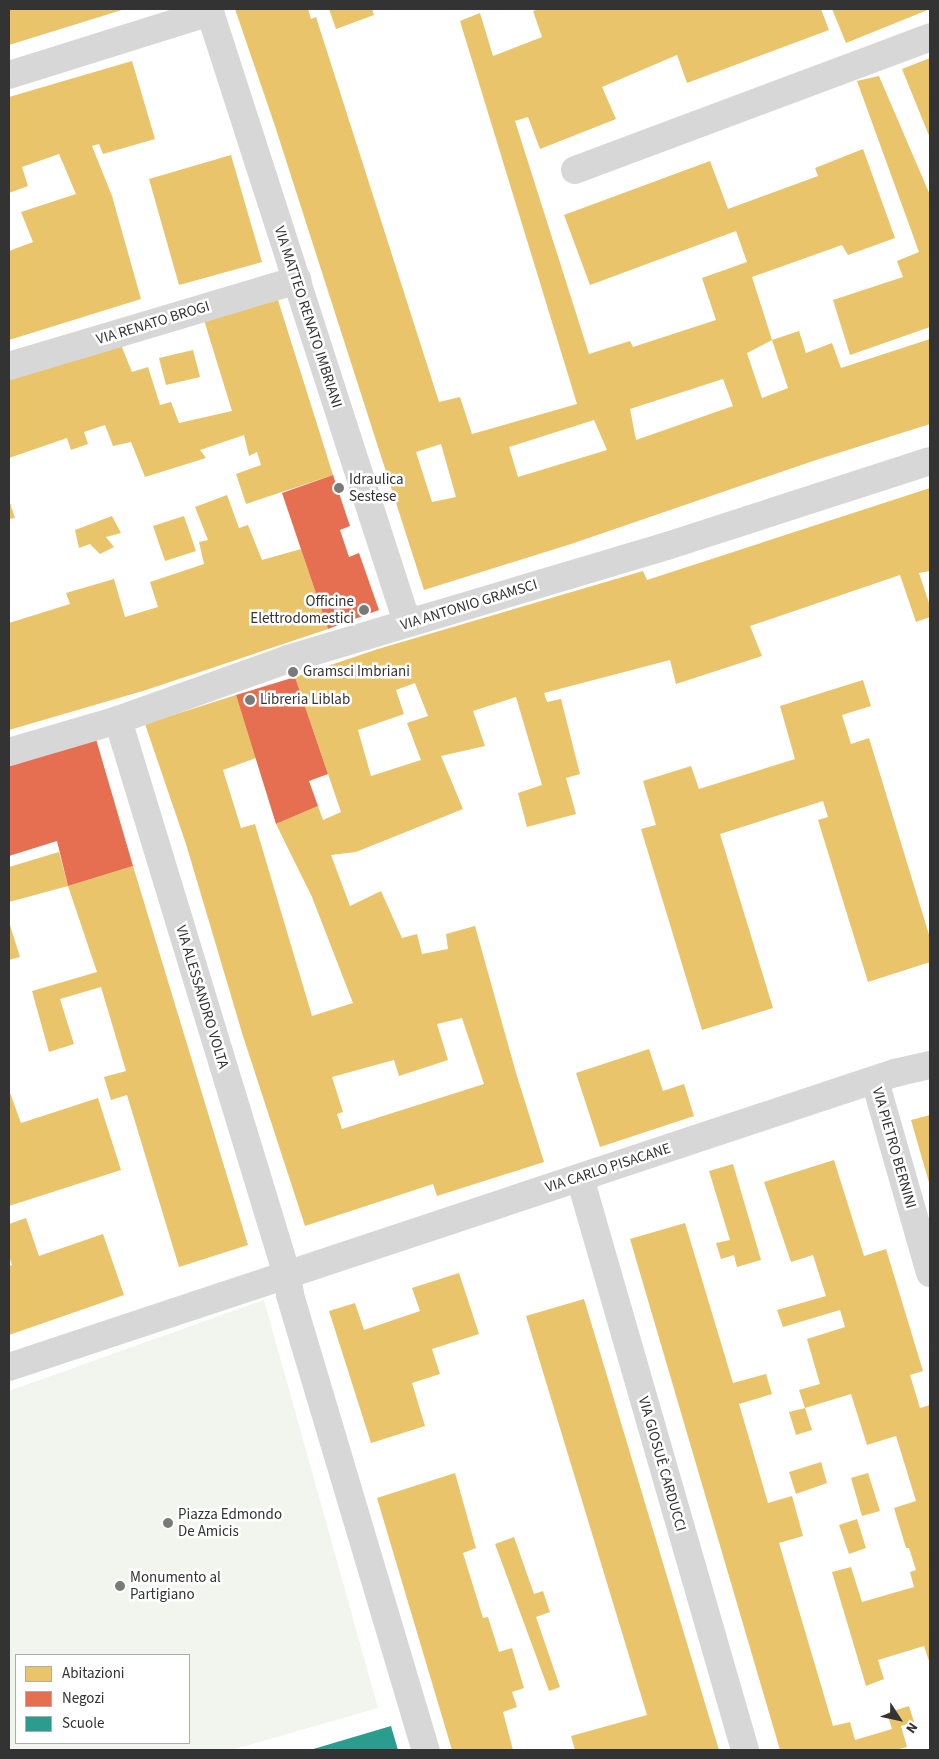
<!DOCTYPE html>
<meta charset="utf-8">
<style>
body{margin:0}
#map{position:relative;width:939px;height:1759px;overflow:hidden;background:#fff;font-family:"Source Sans 3",sans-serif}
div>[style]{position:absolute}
.green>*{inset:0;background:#f1f5ed}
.homes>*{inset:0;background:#e9c46a}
.shops>*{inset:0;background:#e76f51}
.schools>*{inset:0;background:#2a9d8f}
.minor>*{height:28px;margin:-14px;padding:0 14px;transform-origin:14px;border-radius:14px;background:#d7d7d7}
.dots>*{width:14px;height:14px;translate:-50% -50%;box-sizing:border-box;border:2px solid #fff;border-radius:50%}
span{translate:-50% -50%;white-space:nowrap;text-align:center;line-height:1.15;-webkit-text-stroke:5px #fff;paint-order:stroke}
.street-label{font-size:15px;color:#333}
.poi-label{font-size:15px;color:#333}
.left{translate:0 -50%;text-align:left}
.right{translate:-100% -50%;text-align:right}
.frame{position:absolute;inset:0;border:10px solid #333;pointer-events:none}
.legend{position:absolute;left:15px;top:1654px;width:175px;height:90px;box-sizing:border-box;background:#fff;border:1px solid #adadad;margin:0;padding:6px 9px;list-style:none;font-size:15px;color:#333}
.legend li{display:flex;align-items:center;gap:10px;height:25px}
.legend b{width:25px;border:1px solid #adadad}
.north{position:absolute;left:874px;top:1694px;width:50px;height:50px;-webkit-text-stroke:4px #fff;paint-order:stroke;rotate:125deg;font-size:14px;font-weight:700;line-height:20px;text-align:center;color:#333}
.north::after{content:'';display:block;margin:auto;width:18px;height:22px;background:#333;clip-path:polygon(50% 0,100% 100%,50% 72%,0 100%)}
</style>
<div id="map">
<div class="green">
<div style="clip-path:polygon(evenodd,264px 1300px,378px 1708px,231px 1750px,9px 1750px,9px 1391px,264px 1300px,16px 1655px,189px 1655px,189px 1743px,16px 1743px,16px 1655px)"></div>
</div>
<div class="homes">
<div style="clip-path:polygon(9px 9px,125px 9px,9px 45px)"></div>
<div style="clip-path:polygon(evenodd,235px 9px,308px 9px,311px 19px,316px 17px,439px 402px,460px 397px,472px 434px,577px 404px,460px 21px,480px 13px,493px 56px,542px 37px,533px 11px,539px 9px,821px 9px,829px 30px,687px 83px,677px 55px,602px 87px,616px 119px,540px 149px,528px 117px,515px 121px,589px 354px,630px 341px,633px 347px,716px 320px,702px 278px,747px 262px,736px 231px,590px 285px,564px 215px,710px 161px,728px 209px,818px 176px,815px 168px,863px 149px,895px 238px,848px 255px,842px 245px,752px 277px,772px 340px,747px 353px,762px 398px,788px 388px,772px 340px,799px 331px,806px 353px,832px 343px,841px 368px,930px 339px,930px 424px,813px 461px,571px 544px,424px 590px,275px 126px,235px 9px,723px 379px,733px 406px,636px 440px,630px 409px,723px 379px,235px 9px,594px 420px,607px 450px,518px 477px,509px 447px,594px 420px,235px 9px,441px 444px,456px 497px,432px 502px,416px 452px,441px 444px)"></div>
<div style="clip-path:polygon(329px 9px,372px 9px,374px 15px,336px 29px)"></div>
<div style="clip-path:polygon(832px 9px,930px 9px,846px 43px)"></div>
<div style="clip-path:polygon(930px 58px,930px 138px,902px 69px)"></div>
<div style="clip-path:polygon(132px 61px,155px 139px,103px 154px,99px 144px,92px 146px,112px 196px,141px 299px,9px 340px,9px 251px,33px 242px,21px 212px,76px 194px,59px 154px,22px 167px,28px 186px,9px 193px,9px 97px)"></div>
<div style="clip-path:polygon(879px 76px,930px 195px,930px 327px,850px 355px,833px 300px,903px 277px,897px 261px,919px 252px,857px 81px)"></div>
<div style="clip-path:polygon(231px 155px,262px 262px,179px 285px,149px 179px)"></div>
<div style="clip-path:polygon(277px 297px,333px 475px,246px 504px,236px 474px,261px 465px,257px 452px,249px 456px,244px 435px,200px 450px,206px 458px,145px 477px,131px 442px,113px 446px,105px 425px,84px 432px,88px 444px,71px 450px,67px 438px,9px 458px,9px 380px,121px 345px,132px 372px,148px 367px,160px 405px,171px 402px,179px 423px,232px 411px,204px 320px)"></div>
<div style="clip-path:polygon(193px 350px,200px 377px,166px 385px,159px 358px)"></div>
<div style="clip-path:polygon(evenodd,930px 488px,930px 571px,919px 573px,930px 606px,930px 617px,916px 622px,900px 575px,750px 626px,762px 656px,676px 684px,670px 660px,544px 693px,547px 702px,561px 699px,580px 774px,566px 778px,576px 814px,527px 827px,518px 793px,542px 785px,516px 697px,473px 711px,485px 746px,441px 756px,463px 809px,356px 852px,331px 855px,350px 906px,381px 891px,402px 938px,417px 934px,422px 954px,448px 949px,446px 934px,475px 926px,516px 1073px,544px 1162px,437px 1196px,433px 1184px,305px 1226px,243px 1036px,186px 844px,145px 724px,236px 695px,256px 758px,223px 770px,241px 828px,255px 824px,312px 1016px,353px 1003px,312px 897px,276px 824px,318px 806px,323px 820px,341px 812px,295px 677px,378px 649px,643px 571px,647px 580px,930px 488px,415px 683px,428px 716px,407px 723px,421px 760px,371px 776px,358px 730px,404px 714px,396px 690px,415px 683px,930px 488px,462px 1018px,484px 1084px,342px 1129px,337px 1114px,343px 1112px,332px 1077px,394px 1060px,399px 1076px,448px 1060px,437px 1024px,462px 1018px)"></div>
<div style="clip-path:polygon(227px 495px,239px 528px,248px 525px,262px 560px,301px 549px,328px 629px,146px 690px,9px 730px,9px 623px,70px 604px,66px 593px,114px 579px,125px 617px,158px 607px,150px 582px,204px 564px,199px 542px,208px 540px,195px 507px)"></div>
<div style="clip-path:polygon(9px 500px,15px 518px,9px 519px)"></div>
<div style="clip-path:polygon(112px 516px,121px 533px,106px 537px,114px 547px,100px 554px,90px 544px,79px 548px,75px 530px)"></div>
<div style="clip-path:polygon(184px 516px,196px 551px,165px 561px,153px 526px)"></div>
<div style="clip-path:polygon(863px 680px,871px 706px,842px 715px,851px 744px,869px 738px,930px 938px,930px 962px,868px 982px,818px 820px,828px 817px,823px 801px,720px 834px,773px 1008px,702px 1030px,641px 829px,656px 825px,643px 781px,691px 766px,699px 789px,795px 759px,780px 706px)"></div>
<div style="clip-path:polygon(59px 852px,68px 886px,133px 866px,248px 1245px,179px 1267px,127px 1095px,111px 1100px,104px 1077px,126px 1071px,101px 987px,60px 999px,74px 1044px,49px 1052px,32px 991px,97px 972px,68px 886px,9px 902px,9px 867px)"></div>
<div style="clip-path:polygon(9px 922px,20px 957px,9px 960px)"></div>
<div style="clip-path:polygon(649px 1049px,663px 1091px,684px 1084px,694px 1116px,600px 1147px,576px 1073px)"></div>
<div style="clip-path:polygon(9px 1090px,21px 1123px,98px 1098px,121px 1170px,9px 1206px)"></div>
<div style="clip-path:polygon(930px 1115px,930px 1186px,911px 1120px)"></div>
<div style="clip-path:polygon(834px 1160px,864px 1256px,886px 1249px,923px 1371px,910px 1375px,920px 1408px,930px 1405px,930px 1664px,924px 1646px,878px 1660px,884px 1679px,866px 1686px,832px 1572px,851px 1567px,862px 1602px,914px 1587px,910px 1572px,916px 1570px,909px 1548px,906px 1548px,894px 1508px,916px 1501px,896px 1436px,867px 1445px,851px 1394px,805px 1408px,799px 1390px,820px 1384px,807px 1339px,845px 1327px,840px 1310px,783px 1327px,777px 1310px,826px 1296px,813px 1255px,791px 1262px,764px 1182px)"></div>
<div style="clip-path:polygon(733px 1164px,761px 1260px,737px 1267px,734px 1255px,721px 1259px,716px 1243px,730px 1240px,709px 1171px)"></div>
<div style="clip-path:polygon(26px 1218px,39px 1256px,103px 1234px,124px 1295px,9px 1335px,9px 1266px,12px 1265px,9px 1256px,9px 1224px)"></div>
<div style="clip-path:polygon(685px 1223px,733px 1383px,766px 1374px,772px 1394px,739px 1404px,768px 1503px,792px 1496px,803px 1536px,779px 1543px,833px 1726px,850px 1722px,855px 1740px,892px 1729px,887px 1713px,909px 1706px,914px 1722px,901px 1726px,907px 1747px,896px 1750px,780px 1750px,630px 1239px)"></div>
<div style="clip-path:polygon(459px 1273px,479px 1334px,432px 1349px,440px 1374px,412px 1383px,425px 1426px,371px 1443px,329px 1311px,355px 1303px,364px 1330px,420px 1311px,412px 1288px)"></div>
<div style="clip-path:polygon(584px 1299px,680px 1620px,719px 1750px,575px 1750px,571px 1736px,647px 1715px,526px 1316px)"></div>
<div style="clip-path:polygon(805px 1408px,812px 1430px,796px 1435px,789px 1412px)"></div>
<div style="clip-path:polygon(821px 1462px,827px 1483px,796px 1494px,789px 1472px)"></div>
<div style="clip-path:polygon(455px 1473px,476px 1548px,463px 1553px,483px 1618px,488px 1617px,499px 1652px,512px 1648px,524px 1688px,512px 1692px,517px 1707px,503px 1712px,513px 1750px,452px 1750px,377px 1498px)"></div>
<div style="clip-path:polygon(868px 1473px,880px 1511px,862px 1516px,851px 1478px)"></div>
<div style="clip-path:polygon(857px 1519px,866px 1548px,849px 1554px,839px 1525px)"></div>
<div style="clip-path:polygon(514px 1537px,534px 1594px,543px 1591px,550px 1612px,536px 1617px,560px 1687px,549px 1691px,495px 1544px)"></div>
</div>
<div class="shops">
<div style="clip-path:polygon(333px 475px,350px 526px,340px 530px,349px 557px,359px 553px,379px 610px,328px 629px,282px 493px)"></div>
<div style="clip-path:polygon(295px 677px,328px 774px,309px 781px,318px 806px,276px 824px,236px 695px)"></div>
<div style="clip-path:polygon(96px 739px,133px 866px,68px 886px,57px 841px,9px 856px,9px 766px)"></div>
</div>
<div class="schools">
<div style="clip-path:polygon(391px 1726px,398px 1750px,310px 1750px)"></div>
</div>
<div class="minor">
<div style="left:209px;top:9px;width:635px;rotate:72.11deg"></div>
<div style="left:404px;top:613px;width:13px;rotate:39deg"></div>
<div style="left:9px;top:75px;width:211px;rotate:-17.4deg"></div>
<div style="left:575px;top:170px;width:379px;rotate:-20.5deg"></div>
<div style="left:9px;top:366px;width:301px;rotate:-16.6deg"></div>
<div style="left:118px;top:720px;width:580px;rotate:73.06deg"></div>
<div style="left:287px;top:1275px;width:20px;rotate:81deg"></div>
<div style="left:290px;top:1295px;width:475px;rotate:73.4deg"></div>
<div style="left:9px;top:752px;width:114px;rotate:-16.4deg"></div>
<div style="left:118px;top:720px;width:181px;rotate:-19.7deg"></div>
<div style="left:288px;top:659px;width:395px;rotate:-16.6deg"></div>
<div style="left:667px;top:546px;width:276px;rotate:-17.9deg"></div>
<div style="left:875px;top:1081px;width:200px;rotate:74deg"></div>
<div style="left:580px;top:1178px;width:595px;rotate:73.91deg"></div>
<div style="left:9px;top:1367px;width:879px;rotate:-18.37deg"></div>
<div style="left:843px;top:1090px;width:55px;rotate:-18.1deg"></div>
<div style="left:895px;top:1073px;width:36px;rotate:-13deg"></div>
</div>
<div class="dots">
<div style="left:339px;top:488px;background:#7a7a7a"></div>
<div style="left:364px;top:610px;background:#7a7a7a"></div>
<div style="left:293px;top:672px;background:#7a7a7a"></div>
<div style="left:250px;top:700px;background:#7a7a7a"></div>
<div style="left:168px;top:1523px;background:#7a7a7a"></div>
<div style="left:120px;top:1586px;background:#7a7a7a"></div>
</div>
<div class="street-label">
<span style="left:308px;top:317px;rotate:72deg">VIA MATTEO RENATO IMBRIANI</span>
<span style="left:153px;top:323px;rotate:-17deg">VIA RENATO BROGI</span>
<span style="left:469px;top:605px;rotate:-17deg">VIA ANTONIO GRAMSCI</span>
<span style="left:202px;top:997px;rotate:73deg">VIA ALESSANDRO VOLTA</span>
<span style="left:894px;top:1148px;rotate:74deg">VIA PIETRO BERNINI</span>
<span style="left:608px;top:1168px;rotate:-18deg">VIA CARLO PISACANE</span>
<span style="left:662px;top:1464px;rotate:74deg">VIA GIOSUÈ CARDUCCI</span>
</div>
<div class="poi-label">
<span class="left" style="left:349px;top:488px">Idraulica<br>Sestese</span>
<span class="right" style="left:354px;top:610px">Officine<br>Elettrodomestici</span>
<span class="left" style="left:303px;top:672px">Gramsci Imbriani</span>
<span class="left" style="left:260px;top:700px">Libreria Liblab</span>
<span class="left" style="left:178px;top:1523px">Piazza Edmondo<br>De Amicis</span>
<span class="left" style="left:130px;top:1586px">Monumento al<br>Partigiano</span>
</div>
<div class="frame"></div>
<ul class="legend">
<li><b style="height:14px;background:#e9c46a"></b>Abitazioni</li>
<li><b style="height:14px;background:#e76f51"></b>Negozi</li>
<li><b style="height:14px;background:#2a9d8f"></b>Scuole</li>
</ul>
<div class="north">N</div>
</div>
